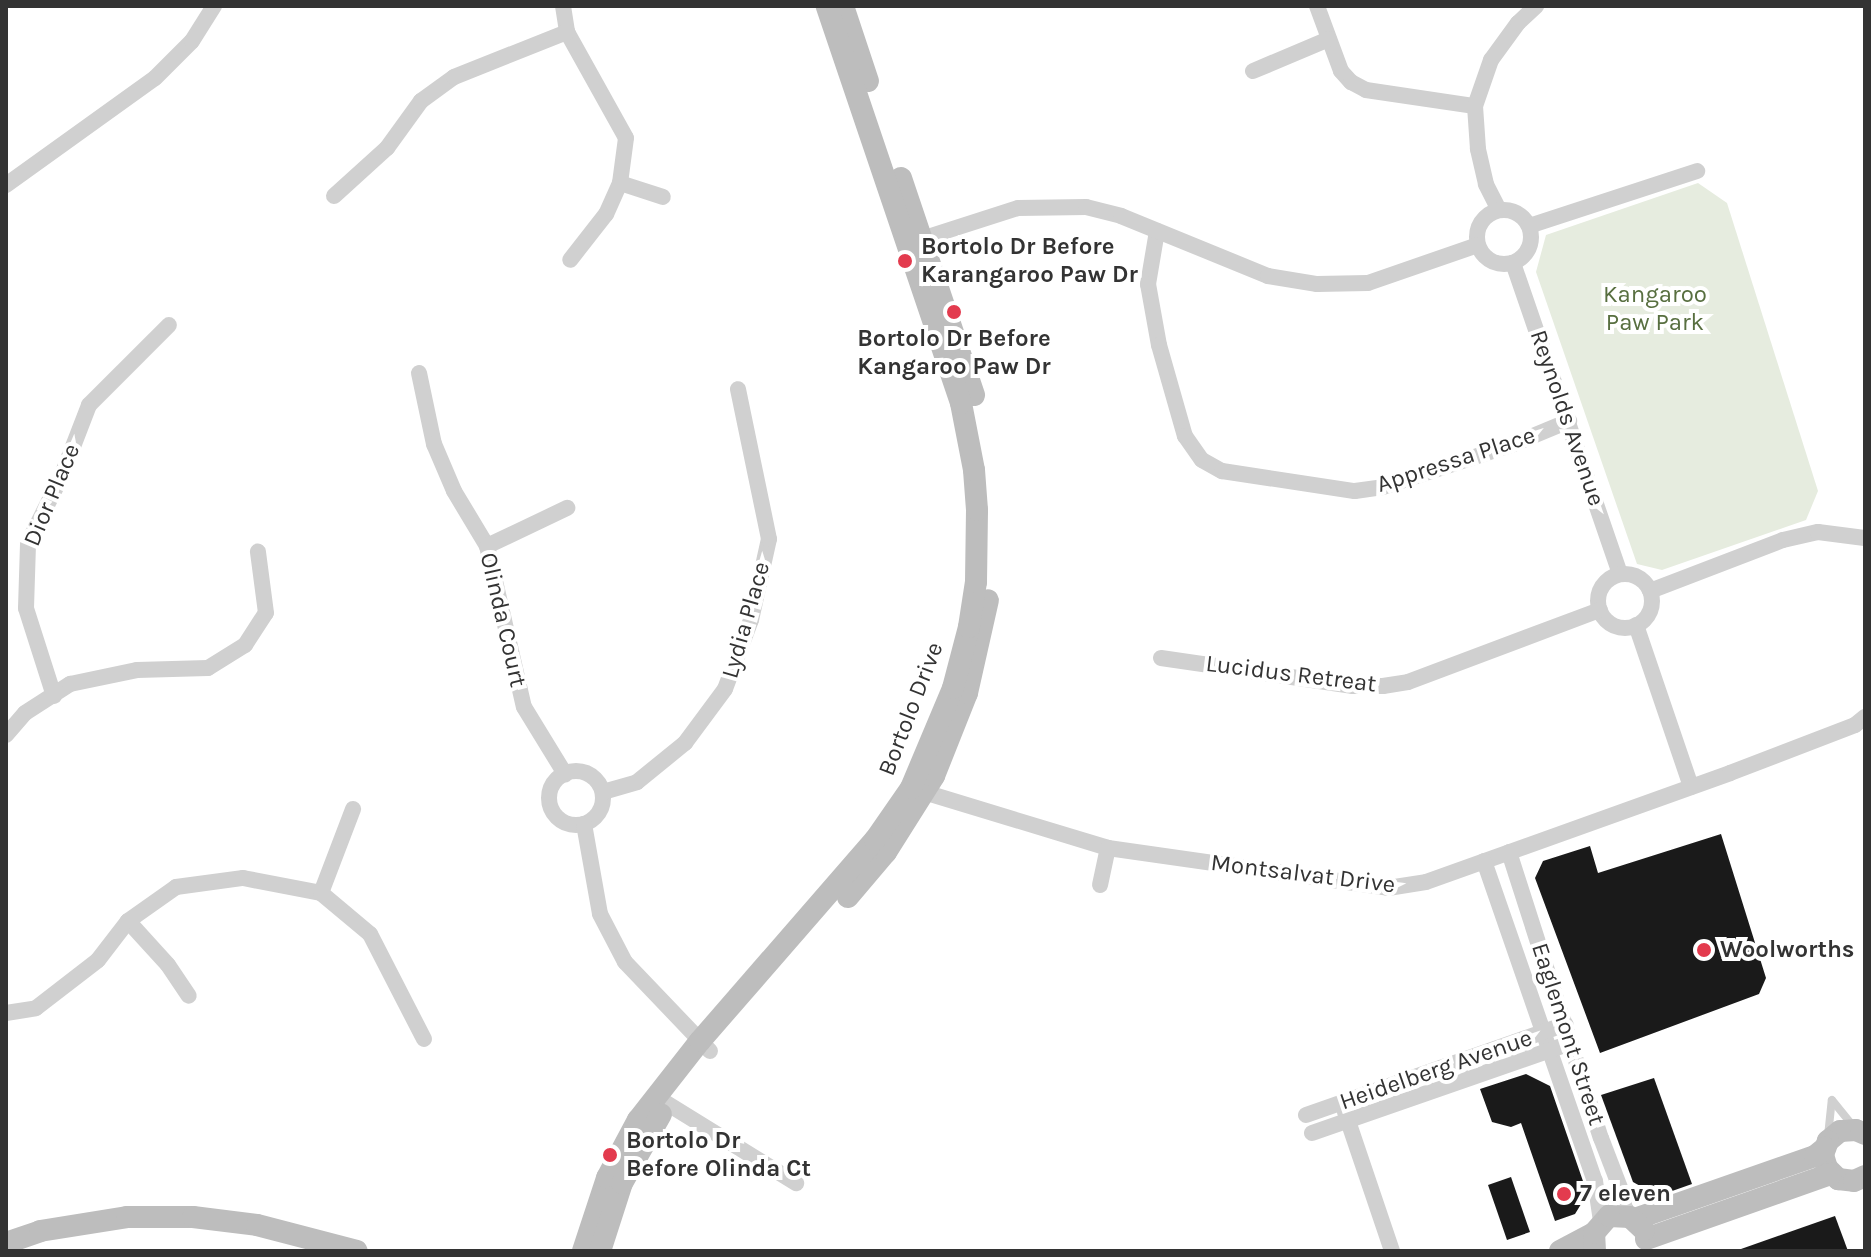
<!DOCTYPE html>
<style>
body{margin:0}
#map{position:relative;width:1871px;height:1257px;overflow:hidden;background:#fff;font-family:Karla,sans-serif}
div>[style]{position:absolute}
.green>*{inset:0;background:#e6ecdf}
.building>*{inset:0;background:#1a1a1a}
.lane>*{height:8px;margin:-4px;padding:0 4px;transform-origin:4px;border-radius:4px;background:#d0d0d0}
.street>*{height:16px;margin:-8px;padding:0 8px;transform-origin:8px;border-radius:8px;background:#d0d0d0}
.street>.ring{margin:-8px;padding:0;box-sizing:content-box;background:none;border:16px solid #d0d0d0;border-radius:50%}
.secondary>*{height:22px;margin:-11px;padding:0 11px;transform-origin:11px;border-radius:11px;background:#bdbdbd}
.dots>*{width:22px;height:22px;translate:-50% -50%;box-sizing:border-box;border:4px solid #fff;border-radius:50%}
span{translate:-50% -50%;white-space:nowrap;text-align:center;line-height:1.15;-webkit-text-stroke:8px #fff;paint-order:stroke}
.poi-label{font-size:24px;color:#333;font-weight:700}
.left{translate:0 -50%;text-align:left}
.park-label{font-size:24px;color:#586f40}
.street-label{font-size:24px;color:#333}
.frame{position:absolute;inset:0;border:8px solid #333;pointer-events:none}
</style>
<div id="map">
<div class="green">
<div style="clip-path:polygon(1698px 183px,1727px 203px,1818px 491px,1806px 520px,1662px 570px,1637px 564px,1536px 272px,1546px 235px)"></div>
</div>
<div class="building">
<div style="clip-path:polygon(1721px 834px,1766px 978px,1759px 994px,1600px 1053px,1535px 878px,1543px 861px,1590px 846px,1598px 873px)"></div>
<div style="clip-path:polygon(1526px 1074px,1550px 1086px,1584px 1184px,1586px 1196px,1575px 1214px,1555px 1221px,1521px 1123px,1511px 1127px,1492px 1122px,1480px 1089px)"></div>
<div style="clip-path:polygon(1654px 1078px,1692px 1184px,1658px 1196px,1633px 1182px,1601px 1095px)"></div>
<div style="clip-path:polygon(1511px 1177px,1530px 1232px,1507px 1240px,1488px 1185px)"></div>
<div style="clip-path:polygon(1835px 1216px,1848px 1251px,1741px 1251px,1741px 1249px)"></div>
</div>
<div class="lane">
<div style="left:1832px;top:1100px;width:35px;rotate:51deg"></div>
<div style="left:1828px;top:1136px;width:36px;rotate:-84deg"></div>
</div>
<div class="street">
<div style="left:563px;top:6px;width:26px;rotate:81deg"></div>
<div style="left:567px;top:32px;width:121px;rotate:60.9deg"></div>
<div style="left:626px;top:138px;width:45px;rotate:97.6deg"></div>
<div style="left:620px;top:183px;width:34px;rotate:114deg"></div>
<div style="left:606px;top:214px;width:58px;rotate:128deg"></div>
<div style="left:1317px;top:6px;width:69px;rotate:69.7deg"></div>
<div style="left:1341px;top:71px;width:15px;rotate:48deg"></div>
<div style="left:1351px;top:82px;width:17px;rotate:28deg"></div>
<div style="left:1366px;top:90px;width:110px;rotate:8.4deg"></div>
<div style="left:1253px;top:71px;width:82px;rotate:-22.8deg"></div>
<div style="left:620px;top:183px;width:45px;rotate:18deg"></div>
<div style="left:6px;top:185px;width:183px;rotate:-35.7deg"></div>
<div style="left:155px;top:78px;width:52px;rotate:-45deg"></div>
<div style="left:192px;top:41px;width:41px;rotate:-57.8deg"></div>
<div style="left:334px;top:196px;width:72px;rotate:-42.2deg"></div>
<div style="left:387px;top:148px;width:58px;rotate:-54.1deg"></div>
<div style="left:421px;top:101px;width:41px;rotate:-36deg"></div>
<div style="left:454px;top:77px;width:122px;rotate:-21.7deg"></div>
<div style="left:1499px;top:210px;width:29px;rotate:-117deg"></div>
<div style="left:1486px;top:184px;width:36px;rotate:-103deg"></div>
<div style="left:1478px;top:149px;width:43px;rotate:-94deg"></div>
<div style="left:1475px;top:106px;width:49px;rotate:-70.8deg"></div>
<div style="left:1491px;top:60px;width:46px;rotate:-53.9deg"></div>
<div style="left:1518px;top:23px;width:25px;rotate:-43deg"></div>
<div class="ring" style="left:1477px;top:210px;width:38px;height:38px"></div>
<div style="left:1529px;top:226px;width:177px;rotate:-18.1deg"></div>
<div style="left:1157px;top:231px;width:54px;rotate:99.6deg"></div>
<div style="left:1148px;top:284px;width:62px;rotate:79.8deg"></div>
<div style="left:1159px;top:345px;width:95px;rotate:74.1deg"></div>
<div style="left:1185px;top:436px;width:29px;rotate:55deg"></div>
<div style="left:1202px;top:460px;width:23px;rotate:29deg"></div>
<div style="left:1222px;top:471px;width:134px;rotate:8.6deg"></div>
<div style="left:1355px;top:491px;width:28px;rotate:-8deg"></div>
<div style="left:1383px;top:487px;width:135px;rotate:-18.2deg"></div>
<div style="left:1511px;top:445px;width:63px;rotate:-22.5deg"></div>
<div style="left:912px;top:242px;width:111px;rotate:-17.8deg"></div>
<div style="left:1018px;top:208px;width:68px;rotate:-0.8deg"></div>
<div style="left:1086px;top:207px;width:36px;rotate:14deg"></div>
<div style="left:1121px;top:216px;width:159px;rotate:22.2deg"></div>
<div style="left:1268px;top:276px;width:50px;rotate:9.3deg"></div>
<div style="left:1317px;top:284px;width:51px;rotate:-1.1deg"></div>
<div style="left:1368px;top:283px;width:116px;rotate:-19.1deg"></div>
<div style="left:1513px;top:263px;width:329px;rotate:71deg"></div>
<div style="left:419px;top:373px;width:73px;rotate:78.1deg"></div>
<div style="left:434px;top:444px;width:51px;rotate:66.9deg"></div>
<div style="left:454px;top:491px;width:64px;rotate:59deg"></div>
<div style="left:487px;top:546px;width:165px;rotate:77.1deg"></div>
<div style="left:524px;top:707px;width:79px;rotate:58.5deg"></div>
<div style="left:487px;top:546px;width:89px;rotate:-25.4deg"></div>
<div class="ring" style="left:1598px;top:574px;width:38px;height:38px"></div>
<div style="left:1650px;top:591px;width:142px;rotate:-21deg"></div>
<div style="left:1783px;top:540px;width:36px;rotate:-13deg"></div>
<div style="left:1818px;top:532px;width:47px;rotate:7.3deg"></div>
<div style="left:1636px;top:625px;width:171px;rotate:71.2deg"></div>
<div style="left:1161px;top:658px;width:194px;rotate:8.3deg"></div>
<div style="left:1353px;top:686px;width:30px"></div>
<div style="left:1383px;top:686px;width:25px;rotate:-9deg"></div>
<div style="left:1408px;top:682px;width:205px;rotate:-20.6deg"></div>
<div style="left:54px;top:696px;width:92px;rotate:-107.7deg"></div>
<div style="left:26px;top:608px;width:65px;rotate:-88.2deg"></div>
<div style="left:28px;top:543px;width:76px;rotate:-63.4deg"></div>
<div style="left:62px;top:475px;width:75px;rotate:-68.9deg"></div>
<div style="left:89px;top:405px;width:113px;rotate:-45deg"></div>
<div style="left:6px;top:735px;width:29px;rotate:-49deg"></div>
<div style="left:25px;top:713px;width:54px;rotate:-32.8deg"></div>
<div style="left:70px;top:684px;width:68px;rotate:-11.8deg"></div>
<div style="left:137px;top:670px;width:71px;rotate:-1.6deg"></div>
<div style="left:208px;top:668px;width:44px;rotate:-31.9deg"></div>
<div style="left:245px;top:645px;width:38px;rotate:-57deg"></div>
<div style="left:266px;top:613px;width:62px;rotate:-97.5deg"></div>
<div class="ring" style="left:549px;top:771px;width:38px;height:38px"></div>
<div style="left:914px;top:789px;width:203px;rotate:16.9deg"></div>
<div style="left:1108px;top:848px;width:283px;rotate:8.1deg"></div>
<div style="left:1388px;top:888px;width:38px;rotate:-9deg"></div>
<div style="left:1426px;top:882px;width:323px;rotate:-19.7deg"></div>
<div style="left:1730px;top:773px;width:134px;rotate:-21deg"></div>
<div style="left:1855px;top:725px;width:13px;rotate:-39deg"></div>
<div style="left:603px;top:792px;width:35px;rotate:-16deg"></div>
<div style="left:637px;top:782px;width:62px;rotate:-39.1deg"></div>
<div style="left:685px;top:743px;width:67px;rotate:-53.5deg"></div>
<div style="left:725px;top:689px;width:74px;rotate:-69.4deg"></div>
<div style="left:751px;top:620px;width:83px;rotate:-77.5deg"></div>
<div style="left:769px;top:539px;width:153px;rotate:-101.7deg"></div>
<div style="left:584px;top:824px;width:91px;rotate:79.9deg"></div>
<div style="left:600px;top:914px;width:54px;rotate:62.5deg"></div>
<div style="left:625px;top:962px;width:123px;rotate:46.3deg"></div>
<div style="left:1509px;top:852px;width:300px;rotate:72.2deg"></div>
<div style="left:1601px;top:1138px;width:64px;rotate:69deg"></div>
<div style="left:1624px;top:1198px;width:17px;rotate:83deg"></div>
<div style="left:1484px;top:861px;width:339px;rotate:70.9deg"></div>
<div style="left:1595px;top:1181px;width:40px;rotate:81.5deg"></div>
<div style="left:1100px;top:885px;width:38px;rotate:-78deg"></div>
<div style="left:321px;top:893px;width:90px;rotate:-69.1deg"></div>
<div style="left:128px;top:921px;width:59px;rotate:47.7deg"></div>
<div style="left:168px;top:965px;width:37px;rotate:56deg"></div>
<div style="left:6px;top:1013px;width:30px;rotate:-9deg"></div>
<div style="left:36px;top:1008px;width:78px;rotate:-37.7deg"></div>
<div style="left:98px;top:960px;width:49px;rotate:-52.4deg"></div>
<div style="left:128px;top:921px;width:59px;rotate:-35.3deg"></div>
<div style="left:176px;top:887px;width:68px;rotate:-7.7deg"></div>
<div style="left:243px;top:878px;width:79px;rotate:10.9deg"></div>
<div style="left:321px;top:893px;width:64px;rotate:39.9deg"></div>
<div style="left:370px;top:934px;width:118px;rotate:62.8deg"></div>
<div style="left:655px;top:1096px;width:166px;rotate:31.7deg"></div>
<div style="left:1345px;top:1112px;width:147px;rotate:71.3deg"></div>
<div style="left:1306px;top:1115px;width:275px;rotate:-19.3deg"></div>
<div style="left:1312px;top:1133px;width:274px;rotate:-19.2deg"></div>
</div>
<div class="secondary">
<div style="left:843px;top:6px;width:79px;rotate:71.6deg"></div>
<div style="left:901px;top:178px;width:229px;rotate:71.4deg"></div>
<div style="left:848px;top:897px;width:59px;rotate:-49.8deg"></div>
<div style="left:886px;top:852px;width:90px;rotate:-57.7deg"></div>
<div style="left:934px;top:776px;width:89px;rotate:-68.3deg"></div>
<div style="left:967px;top:693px;width:95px;rotate:-77.3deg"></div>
<div style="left:1865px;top:1134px;width:10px;rotate:-156deg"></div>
<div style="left:1856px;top:1130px;width:16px;rotate:176deg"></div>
<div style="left:1840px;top:1131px;width:16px;rotate:140deg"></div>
<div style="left:1828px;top:1141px;width:15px;rotate:110deg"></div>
<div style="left:1823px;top:1155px;width:14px;rotate:73deg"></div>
<div style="left:1827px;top:1168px;width:16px;rotate:45deg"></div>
<div style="left:1838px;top:1179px;width:16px;rotate:7deg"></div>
<div style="left:1854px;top:1181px;width:12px;rotate:-24deg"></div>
<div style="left:1635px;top:1219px;width:191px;rotate:-19.3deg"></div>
<div style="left:1815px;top:1156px;width:13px;rotate:-39deg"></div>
<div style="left:1646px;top:1239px;width:196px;rotate:-19.4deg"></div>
<div style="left:6px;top:1243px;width:36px;rotate:-19deg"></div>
<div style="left:40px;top:1231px;width:88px;rotate:-9.1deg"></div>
<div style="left:127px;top:1217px;width:66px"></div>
<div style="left:193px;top:1217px;width:64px;rotate:7.1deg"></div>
<div style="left:257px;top:1225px;width:103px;rotate:14.6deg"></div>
<div style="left:583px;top:1251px;width:77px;rotate:-71.8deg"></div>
<div style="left:607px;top:1178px;width:66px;rotate:-61.9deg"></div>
<div style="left:638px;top:1120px;width:100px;rotate:-51.9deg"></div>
<div style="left:700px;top:1041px;width:267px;rotate:-49deg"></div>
<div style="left:875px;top:840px;width:63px;rotate:-55.3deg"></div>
<div style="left:911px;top:788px;width:108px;rotate:-67.2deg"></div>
<div style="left:953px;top:688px;width:63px;rotate:-75.3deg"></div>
<div style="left:969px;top:627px;width:46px;rotate:-81.2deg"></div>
<div style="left:976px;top:582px;width:72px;rotate:-89.2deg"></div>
<div style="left:977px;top:510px;width:40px;rotate:-94.3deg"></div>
<div style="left:974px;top:470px;width:68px;rotate:-101deg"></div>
<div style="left:961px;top:403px;width:419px;rotate:-108.7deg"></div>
<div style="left:600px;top:1251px;width:71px;rotate:-72.1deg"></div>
<div style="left:622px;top:1183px;width:79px;rotate:-60.5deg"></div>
<div style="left:1560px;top:1251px;width:38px;rotate:-28deg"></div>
<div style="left:1595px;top:1251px;width:18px;rotate:-93deg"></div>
<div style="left:1594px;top:1233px;width:23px;rotate:-49deg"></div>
<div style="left:1609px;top:1216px;width:21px;rotate:3deg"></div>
<div style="left:1630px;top:1217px;width:19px;rotate:43deg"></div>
</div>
<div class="dots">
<div style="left:905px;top:261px;background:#e33b4e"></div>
<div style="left:954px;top:312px;background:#e33b4e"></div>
<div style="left:1704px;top:950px;background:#e33b4e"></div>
<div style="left:610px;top:1155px;background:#e33b4e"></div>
<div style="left:1564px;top:1194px;background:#e33b4e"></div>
</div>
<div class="poi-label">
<span class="left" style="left:921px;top:261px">Bortolo Dr Before<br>Karangaroo Paw Dr</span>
<span style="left:954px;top:353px">Bortolo Dr Before<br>Kangaroo Paw Dr</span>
<span class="left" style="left:1720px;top:950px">Woolworths</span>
<span class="left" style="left:626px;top:1155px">Bortolo Dr<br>Before Olinda Ct</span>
<span class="left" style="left:1580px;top:1194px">7 eleven</span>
</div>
<div class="park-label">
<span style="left:1655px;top:309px">Kangaroo<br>Paw Park</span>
</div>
<div class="street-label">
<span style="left:1567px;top:418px;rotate:71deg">Reynolds Avenue</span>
<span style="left:1456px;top:460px;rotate:-18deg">Appressa Place</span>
<span style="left:52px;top:495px;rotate:-67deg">Dior Place</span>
<span style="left:503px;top:620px;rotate:77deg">Olinda Court</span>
<span style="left:746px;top:620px;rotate:-74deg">Lydia Place</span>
<span style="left:1291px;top:674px;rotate:7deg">Lucidus Retreat</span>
<span style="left:911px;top:709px;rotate:-69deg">Bortolo Drive</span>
<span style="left:1303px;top:874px;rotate:7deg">Montsalvat Drive</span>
<span style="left:1568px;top:1034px;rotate:72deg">Eaglemont Street</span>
<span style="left:1436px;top:1070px;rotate:-19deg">Heidelberg Avenue</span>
</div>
<div class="frame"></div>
</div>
